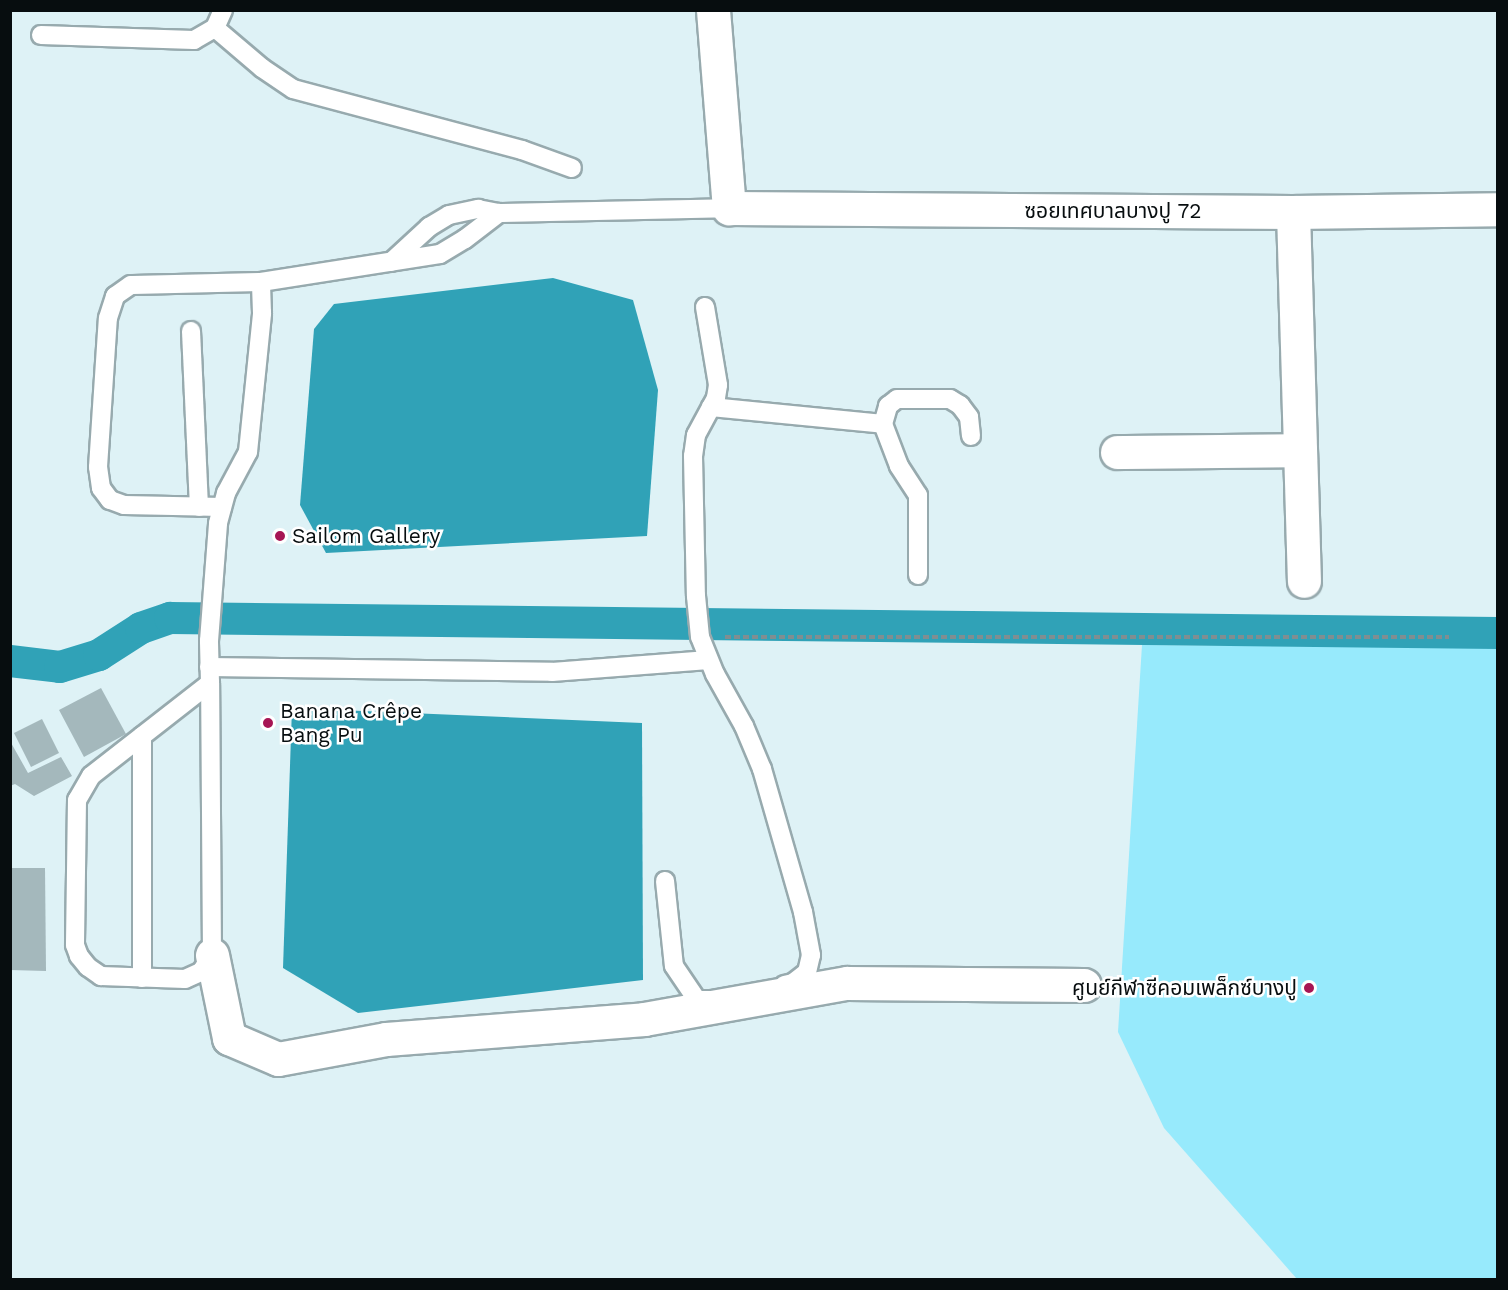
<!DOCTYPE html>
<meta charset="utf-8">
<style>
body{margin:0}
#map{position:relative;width:1508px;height:1290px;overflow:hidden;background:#def2f6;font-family:"Work Sans","Noto Sans Thai",sans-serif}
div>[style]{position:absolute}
.green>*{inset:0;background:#97eafc}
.water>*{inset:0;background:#30a2b7}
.canal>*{height:32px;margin:-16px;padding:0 16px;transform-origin:16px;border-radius:16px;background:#30a2b7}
.building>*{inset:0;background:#a4b8bc}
.path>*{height:4px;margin-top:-2px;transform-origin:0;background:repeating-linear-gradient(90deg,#808e91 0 6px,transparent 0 9px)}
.roads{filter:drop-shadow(2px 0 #97aaae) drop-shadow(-2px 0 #97aaae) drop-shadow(0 2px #97aaae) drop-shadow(0 -2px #97aaae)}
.lane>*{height:18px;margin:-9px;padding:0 9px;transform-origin:9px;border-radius:9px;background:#fff}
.street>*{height:33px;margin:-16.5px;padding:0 16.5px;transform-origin:16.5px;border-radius:16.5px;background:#fff}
.dots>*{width:16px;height:16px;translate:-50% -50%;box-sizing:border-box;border:3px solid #fff;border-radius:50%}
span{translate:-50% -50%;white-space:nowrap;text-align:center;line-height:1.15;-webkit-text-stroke:5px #fff;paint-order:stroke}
.street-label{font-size:21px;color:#070d0f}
.poi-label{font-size:21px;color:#070d0f}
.left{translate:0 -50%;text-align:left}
.right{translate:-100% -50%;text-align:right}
.frame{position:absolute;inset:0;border:12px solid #070d0f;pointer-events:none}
</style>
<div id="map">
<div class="green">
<div style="clip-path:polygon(1142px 645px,1497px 648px,1497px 1279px,1297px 1279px,1164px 1128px,1118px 1032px)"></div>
</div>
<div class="water">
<div style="clip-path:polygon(553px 278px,633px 300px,658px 390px,647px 536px,326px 553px,300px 505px,314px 329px,334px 304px)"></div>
<div style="clip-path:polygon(292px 708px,642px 723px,643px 980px,358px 1013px,283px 968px)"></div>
</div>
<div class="canal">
<div style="left:10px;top:661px;width:50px;rotate:6.8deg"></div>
<div style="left:60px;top:667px;width:41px;rotate:-17.1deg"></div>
<div style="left:99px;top:655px;width:50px;rotate:-32.7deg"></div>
<div style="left:141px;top:628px;width:31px;rotate:-19deg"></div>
<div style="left:170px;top:618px;width:1328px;rotate:0.65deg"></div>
</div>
<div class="building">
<div style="clip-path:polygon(101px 688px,126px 734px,84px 757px,59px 710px)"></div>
<div style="clip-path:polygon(42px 719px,59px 753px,31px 767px,14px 733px)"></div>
<div style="clip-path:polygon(10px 741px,28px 773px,61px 757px,72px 776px,34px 796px,15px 784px,10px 786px)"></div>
<div style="clip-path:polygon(10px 868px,45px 868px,46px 971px,10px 970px)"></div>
</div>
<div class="path">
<div style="left:725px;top:637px;width:724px"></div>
</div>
<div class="roads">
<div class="lane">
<div style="left:215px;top:28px;width:62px;rotate:40.4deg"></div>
<div style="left:262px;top:68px;width:37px;rotate:34deg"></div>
<div style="left:293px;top:89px;width:237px;rotate:14.9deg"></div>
<div style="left:522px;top:150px;width:53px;rotate:19.8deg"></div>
<div style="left:41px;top:35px;width:153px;rotate:1.9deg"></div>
<div style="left:194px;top:40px;width:24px;rotate:-30deg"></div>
<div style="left:215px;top:28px;width:20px;rotate:-66deg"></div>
<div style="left:391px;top:262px;width:52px;rotate:-42.6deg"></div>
<div style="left:429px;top:227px;width:23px;rotate:-31deg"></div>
<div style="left:449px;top:215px;width:30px;rotate:-12deg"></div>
<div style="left:478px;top:209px;width:21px;rotate:11deg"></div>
<div style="left:499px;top:213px;width:230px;rotate:-1.2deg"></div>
<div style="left:705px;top:307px;width:79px;rotate:80.5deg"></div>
<div style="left:718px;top:385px;width:13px;rotate:99deg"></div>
<div style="left:716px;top:398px;width:42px;rotate:118.4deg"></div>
<div style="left:696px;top:435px;width:21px;rotate:98deg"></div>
<div style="left:693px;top:456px;width:140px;rotate:88.8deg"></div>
<div style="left:696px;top:596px;width:41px;rotate:84.4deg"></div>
<div style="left:700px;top:637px;width:40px;rotate:68deg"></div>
<div style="left:715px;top:674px;width:60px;rotate:60.9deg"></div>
<div style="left:744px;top:726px;width:47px;rotate:67.3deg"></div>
<div style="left:762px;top:769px;width:149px;rotate:74deg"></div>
<div style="left:803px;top:912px;width:44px;rotate:79.5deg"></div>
<div style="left:811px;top:955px;width:17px;rotate:103deg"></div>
<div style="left:807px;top:972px;width:18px;rotate:142deg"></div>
<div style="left:793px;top:983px;width:9px;rotate:167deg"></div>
<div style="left:191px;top:331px;width:176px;rotate:87.4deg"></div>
<div style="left:711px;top:407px;width:173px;rotate:5.6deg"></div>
<div style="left:883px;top:424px;width:19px;rotate:-74deg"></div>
<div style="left:888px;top:406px;width:11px;rotate:-38deg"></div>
<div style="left:897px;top:399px;width:53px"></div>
<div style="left:950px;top:399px;width:12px;rotate:31deg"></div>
<div style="left:960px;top:405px;width:15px;rotate:53deg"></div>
<div style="left:969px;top:417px;width:19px;rotate:84deg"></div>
<div style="left:883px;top:424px;width:45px;rotate:69.1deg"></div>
<div style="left:899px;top:466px;width:35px;rotate:57deg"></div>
<div style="left:918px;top:495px;width:80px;rotate:90deg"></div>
<div style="left:222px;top:507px;width:98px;rotate:-178.8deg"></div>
<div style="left:124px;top:505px;width:15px;rotate:-160deg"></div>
<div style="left:110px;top:500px;width:15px;rotate:-127deg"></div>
<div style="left:101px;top:488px;width:21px;rotate:-98deg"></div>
<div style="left:98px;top:467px;width:149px;rotate:-86.2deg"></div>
<div style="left:108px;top:318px;width:23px;rotate:-72deg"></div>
<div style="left:115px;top:296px;width:19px;rotate:-35deg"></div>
<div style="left:131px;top:285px;width:130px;rotate:-1.3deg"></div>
<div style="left:209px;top:667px;width:343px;rotate:0.8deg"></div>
<div style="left:552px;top:672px;width:157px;rotate:-4.4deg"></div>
<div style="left:210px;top:683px;width:151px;rotate:142deg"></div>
<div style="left:91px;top:776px;width:28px;rotate:120deg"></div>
<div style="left:77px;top:800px;width:145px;rotate:90.8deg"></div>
<div style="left:75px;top:945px;width:12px;rotate:70deg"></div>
<div style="left:79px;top:956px;width:14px;rotate:51deg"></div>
<div style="left:88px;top:967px;width:16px;rotate:35deg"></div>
<div style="left:101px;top:976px;width:84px;rotate:2deg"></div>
<div style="left:185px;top:979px;width:17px;rotate:-24deg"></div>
<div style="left:201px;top:972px;width:20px;rotate:-57deg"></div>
<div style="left:212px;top:955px;width:272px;rotate:-90.4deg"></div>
<div style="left:210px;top:683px;width:42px;rotate:-91.4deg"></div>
<div style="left:209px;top:641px;width:118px;rotate:-85.6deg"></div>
<div style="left:218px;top:523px;width:31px;rotate:-75deg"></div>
<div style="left:226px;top:493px;width:47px;rotate:-61.8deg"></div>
<div style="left:248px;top:452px;width:140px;rotate:-84.2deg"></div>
<div style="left:262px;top:313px;width:31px;rotate:-92deg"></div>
<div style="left:261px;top:282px;width:181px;rotate:-8.9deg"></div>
<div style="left:440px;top:254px;width:29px;rotate:-31deg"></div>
<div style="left:465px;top:239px;width:43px;rotate:-37.4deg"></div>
<div style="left:665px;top:881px;width:85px;rotate:84deg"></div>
<div style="left:674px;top:966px;width:41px;rotate:55.9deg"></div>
<div style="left:697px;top:1000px;width:16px"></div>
<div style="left:142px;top:978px;width:242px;rotate:-90deg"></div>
</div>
<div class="street">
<div style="left:713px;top:10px;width:199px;rotate:85.4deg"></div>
<div style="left:729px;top:208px;width:564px;rotate:0.41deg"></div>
<div style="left:1293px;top:212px;width:205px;rotate:-0.8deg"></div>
<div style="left:1293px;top:212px;width:369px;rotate:88.3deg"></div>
<div style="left:1117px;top:452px;width:183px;rotate:-0.6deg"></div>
<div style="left:212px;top:955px;width:85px;rotate:78.4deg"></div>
<div style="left:229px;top:1038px;width:53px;rotate:23.2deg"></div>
<div style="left:278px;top:1059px;width:110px;rotate:-10.5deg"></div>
<div style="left:386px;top:1039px;width:259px;rotate:-4.4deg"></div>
<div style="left:644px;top:1019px;width:206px;rotate:-10.1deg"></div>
<div style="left:847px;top:983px;width:237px;rotate:0.5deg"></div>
</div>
</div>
<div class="dots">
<div style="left:280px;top:536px;background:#a61554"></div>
<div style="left:268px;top:723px;background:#a61554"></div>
<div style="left:1309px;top:988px;background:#a61554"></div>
</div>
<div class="street-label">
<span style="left:1113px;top:211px">ซอยเทศบาลบางปู 72</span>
</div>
<div class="poi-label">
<span class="left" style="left:292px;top:536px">Sailom Gallery</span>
<span class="left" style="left:280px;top:723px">Banana Crêpe<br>Bang Pu</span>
<span class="right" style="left:1297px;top:988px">ศูนย์กีฬาซีคอมเพล็กซ์บางปู</span>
</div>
<div class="frame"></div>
</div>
